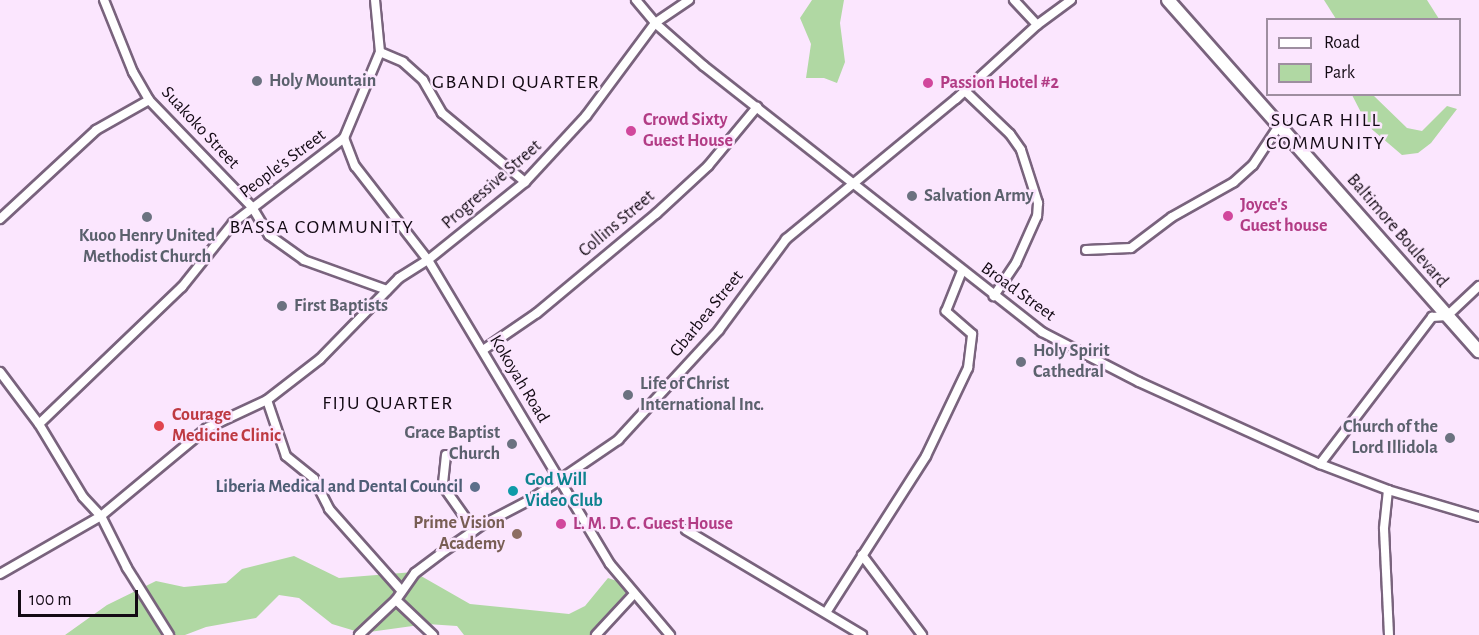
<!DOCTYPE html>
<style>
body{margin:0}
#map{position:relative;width:1479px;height:635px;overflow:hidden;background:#fbe6fe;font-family:"Alegreya Sans",sans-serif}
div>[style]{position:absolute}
.green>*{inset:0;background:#b0d8a3}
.roads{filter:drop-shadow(2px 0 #79637d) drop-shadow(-2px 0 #79637d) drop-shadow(0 2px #79637d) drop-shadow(0 -2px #79637d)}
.minor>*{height:8px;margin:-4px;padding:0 4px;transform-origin:4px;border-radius:4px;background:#fff}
.highway>*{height:12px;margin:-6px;padding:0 6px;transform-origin:6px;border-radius:6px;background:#fff}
.dots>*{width:16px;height:16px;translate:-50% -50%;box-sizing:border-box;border:3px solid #fbe6fe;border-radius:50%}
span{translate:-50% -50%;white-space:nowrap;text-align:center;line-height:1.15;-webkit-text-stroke:5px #fbe6fe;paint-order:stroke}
.worship-label{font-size:18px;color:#5b616d;font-weight:700}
.left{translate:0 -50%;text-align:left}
.right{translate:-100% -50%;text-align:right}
.hotel-label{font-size:18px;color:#b23c85;font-weight:700}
.street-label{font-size:18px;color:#130a14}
.health-label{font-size:18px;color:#be3a42;font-weight:700}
.culture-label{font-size:18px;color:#0d838f;font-weight:700}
.service-label{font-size:18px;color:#4e5e75;font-weight:700}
.education-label{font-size:18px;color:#785e54;font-weight:700}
.neighbourhood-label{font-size:20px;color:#130a14;letter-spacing:1.5px}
.legend{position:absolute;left:1266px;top:18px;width:195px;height:78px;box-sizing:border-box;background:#fbe6fe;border:2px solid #9e8ea0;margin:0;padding:8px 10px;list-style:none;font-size:18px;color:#130a14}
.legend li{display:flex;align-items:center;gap:12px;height:30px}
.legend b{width:30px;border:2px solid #9e8ea0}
.scale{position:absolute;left:18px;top:590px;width:120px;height:27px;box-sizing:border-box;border:3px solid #130a14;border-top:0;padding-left:8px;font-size:18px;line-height:21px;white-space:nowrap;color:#130a14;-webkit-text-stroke:4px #fbe6fe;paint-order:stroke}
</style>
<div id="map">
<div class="green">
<div style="clip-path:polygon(812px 0,844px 0,840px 23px,845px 62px,837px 83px,824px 78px,806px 78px,811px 44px,800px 18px)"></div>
<div style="clip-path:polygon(1324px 0,1427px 0,1439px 19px,1336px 19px)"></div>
<div style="clip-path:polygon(1352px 95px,1373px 95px,1407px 128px,1422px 131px,1447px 106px,1457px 109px,1431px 143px,1418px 153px,1402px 155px,1368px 126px)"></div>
<div style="clip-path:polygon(294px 556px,339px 578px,414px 572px,470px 604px,569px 614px,585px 606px,608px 578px,620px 582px,634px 604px,598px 635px,464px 635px,457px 626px,427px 624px,362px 633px,332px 624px,299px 598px,279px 595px,256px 618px,206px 627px,185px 635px,65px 635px,107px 605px,156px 581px,184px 587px,226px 583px,242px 569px)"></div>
</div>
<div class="roads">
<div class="minor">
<div style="left:104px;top:0;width:78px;rotate:68.1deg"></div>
<div style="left:133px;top:72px;width:32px;rotate:60deg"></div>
<div style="left:149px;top:100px;width:149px;rotate:46.1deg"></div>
<div style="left:252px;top:207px;width:33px;rotate:59deg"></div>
<div style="left:269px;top:235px;width:43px;rotate:35.5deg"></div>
<div style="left:304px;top:260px;width:88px;rotate:19.9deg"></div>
<div style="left:636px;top:0;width:30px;rotate:50deg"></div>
<div style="left:655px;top:23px;width:65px;rotate:41.3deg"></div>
<div style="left:704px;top:66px;width:430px;rotate:38.2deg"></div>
<div style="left:1042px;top:332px;width:109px;rotate:27.3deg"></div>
<div style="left:1139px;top:382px;width:199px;rotate:24.4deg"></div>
<div style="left:1320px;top:464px;width:73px;rotate:20.9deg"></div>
<div style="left:1388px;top:490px;width:95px;rotate:16.5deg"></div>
<div style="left:1014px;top:0;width:34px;rotate:47deg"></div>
<div style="left:380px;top:52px;width:25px;rotate:23deg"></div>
<div style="left:403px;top:62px;width:27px;rotate:42deg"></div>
<div style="left:423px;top:80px;width:38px;rotate:60deg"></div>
<div style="left:442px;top:113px;width:108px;rotate:39.7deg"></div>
<div style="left:965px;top:91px;width:62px;rotate:43.7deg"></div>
<div style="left:1010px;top:134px;width:19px;rotate:55deg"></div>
<div style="left:1021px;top:150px;width:56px;rotate:72.2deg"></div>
<div style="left:1038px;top:203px;width:13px;rotate:94deg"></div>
<div style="left:1037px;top:216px;width:51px;rotate:114.1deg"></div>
<div style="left:1016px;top:263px;width:40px;rotate:124deg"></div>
<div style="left:344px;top:138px;width:30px;rotate:69deg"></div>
<div style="left:355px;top:166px;width:119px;rotate:52.2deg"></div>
<div style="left:428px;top:260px;width:354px;rotate:59.1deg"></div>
<div style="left:610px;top:564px;width:93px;rotate:49.8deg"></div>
<div style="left:0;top:219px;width:131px;rotate:-42.8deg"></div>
<div style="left:96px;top:130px;width:61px;rotate:-29.5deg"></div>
<div style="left:1086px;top:250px;width:45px;rotate:-2.5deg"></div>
<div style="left:1131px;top:248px;width:51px;rotate:-37.1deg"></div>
<div style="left:1172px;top:217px;width:71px;rotate:-29.4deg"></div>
<div style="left:1234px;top:182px;width:25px;rotate:-42deg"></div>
<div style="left:1253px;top:165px;width:49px;rotate:-56.6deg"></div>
<div style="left:483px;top:350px;width:65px;rotate:-34.4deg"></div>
<div style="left:537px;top:313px;width:155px;rotate:-39.8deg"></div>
<div style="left:656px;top:214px;width:71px;rotate:-42.7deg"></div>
<div style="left:708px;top:166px;width:77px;rotate:-50.3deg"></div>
<div style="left:0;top:372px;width:65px;rotate:53.1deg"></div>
<div style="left:39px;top:424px;width:85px;rotate:58.9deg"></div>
<div style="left:83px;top:497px;width:26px;rotate:47deg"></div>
<div style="left:101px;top:516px;width:58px;rotate:63.4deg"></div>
<div style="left:127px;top:568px;width:79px;rotate:57.9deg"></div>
<div style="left:267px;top:400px;width:59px;rotate:71.3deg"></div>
<div style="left:286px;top:456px;width:36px;rotate:39deg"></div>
<div style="left:314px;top:479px;width:34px;rotate:63deg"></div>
<div style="left:329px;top:509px;width:108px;rotate:48.4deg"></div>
<div style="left:39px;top:424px;width:198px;rotate:-43.8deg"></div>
<div style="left:182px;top:287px;width:82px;rotate:-51.4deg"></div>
<div style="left:233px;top:223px;width:140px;rotate:-37.4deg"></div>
<div style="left:344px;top:138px;width:93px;rotate:-67.3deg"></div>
<div style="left:380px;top:52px;width:52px;rotate:-95.5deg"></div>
<div style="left:446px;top:455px;width:31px;rotate:96deg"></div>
<div style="left:443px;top:486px;width:54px;rotate:54.8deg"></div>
<div style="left:1320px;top:464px;width:185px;rotate:-52.7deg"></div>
<div style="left:1432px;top:317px;width:15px;rotate:-4deg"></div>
<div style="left:1447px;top:316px;width:44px;rotate:-43.2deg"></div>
<div style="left:1388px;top:490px;width:39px;rotate:96deg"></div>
<div style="left:1384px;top:529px;width:106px;rotate:87.3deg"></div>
<div style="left:686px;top:530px;width:205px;rotate:30.8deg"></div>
<div style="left:862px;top:555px;width:100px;rotate:53.1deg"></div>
<div style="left:0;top:574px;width:116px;rotate:-29.9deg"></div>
<div style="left:101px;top:516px;width:138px;rotate:-39.7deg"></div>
<div style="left:207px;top:428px;width:66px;rotate:-25deg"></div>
<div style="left:267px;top:400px;width:67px;rotate:-37.7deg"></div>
<div style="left:320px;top:359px;width:113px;rotate:-45.7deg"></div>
<div style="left:399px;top:278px;width:34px;rotate:-32deg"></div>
<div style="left:428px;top:260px;width:124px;rotate:-38.8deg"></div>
<div style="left:525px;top:182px;width:90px;rotate:-47.3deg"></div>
<div style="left:586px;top:116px;width:116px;rotate:-53.4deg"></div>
<div style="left:655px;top:23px;width:41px;rotate:-34.1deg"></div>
<div style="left:396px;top:600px;width:51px;rotate:43.4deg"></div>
<div style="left:827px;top:611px;width:184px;rotate:-57.4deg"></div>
<div style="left:926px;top:456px;width:98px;rotate:-64.5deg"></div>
<div style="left:968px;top:368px;width:34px;rotate:-83deg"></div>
<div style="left:972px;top:334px;width:35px;rotate:-139deg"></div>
<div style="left:946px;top:311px;width:43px;rotate:-68.2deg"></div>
<div style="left:359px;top:635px;width:51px;rotate:-43.4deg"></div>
<div style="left:396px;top:600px;width:33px;rotate:-55deg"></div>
<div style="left:415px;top:573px;width:31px;rotate:-37deg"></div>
<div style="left:440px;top:554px;width:51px;rotate:-34.6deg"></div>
<div style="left:482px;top:525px;width:54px;rotate:-27.5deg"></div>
<div style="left:530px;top:500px;width:107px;rotate:-34.3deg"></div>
<div style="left:618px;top:440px;width:149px;rotate:-47.4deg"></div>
<div style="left:719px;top:330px;width:113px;rotate:-53.6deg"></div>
<div style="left:786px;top:239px;width:220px;rotate:-39.5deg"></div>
<div style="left:956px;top:99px;width:110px;rotate:-42.4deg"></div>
<div style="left:1037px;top:25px;width:42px;rotate:-36.3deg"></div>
<div style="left:596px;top:635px;width:54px;rotate:-47.2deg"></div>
</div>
<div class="highway">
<div style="left:1168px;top:0;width:469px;rotate:48.5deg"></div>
</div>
</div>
<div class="dots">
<div style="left:257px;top:81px;background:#6b7280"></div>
<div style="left:928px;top:83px;background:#d1479c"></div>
<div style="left:631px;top:131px;background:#d1479c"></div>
<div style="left:912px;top:196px;background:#6b7280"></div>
<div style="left:1228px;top:216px;background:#d1479c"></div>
<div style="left:147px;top:217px;background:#6b7280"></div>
<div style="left:282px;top:306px;background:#6b7280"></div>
<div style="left:1021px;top:362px;background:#6b7280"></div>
<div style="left:628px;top:395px;background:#6b7280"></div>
<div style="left:159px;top:426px;background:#e0444e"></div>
<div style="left:1450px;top:438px;background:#6b7280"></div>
<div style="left:512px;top:444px;background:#6b7280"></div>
<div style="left:475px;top:487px;background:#5c6f8a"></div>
<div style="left:513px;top:491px;background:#0f9aa8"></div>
<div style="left:561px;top:524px;background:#d1479c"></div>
<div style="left:517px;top:534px;background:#8d6e63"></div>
</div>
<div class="worship-label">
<span class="left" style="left:269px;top:81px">Holy Mountain</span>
<span class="left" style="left:924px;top:196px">Salvation Army</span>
<span style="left:147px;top:247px">Kuoo Henry United<br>Methodist Church</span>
<span class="left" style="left:294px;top:306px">First Baptists</span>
<span class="left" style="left:1033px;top:362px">Holy Spirit<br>Cathedral</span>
<span class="left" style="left:640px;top:395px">Life of Christ<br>International Inc.</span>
<span class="right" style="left:1438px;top:438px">Church of the<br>Lord Illidola</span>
<span class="right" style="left:500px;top:444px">Grace Baptist<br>Church</span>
</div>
<div class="hotel-label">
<span class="left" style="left:940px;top:83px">Passion Hotel #2</span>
<span class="left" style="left:643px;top:131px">Crowd Sixty<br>Guest House</span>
<span class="left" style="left:1240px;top:216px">Joyce's<br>Guest house</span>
<span class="left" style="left:573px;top:524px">L. M. D. C. Guest House</span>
</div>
<div class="street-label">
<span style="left:200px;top:128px;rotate:47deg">Suakoko Street</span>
<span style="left:283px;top:164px;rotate:-37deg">People's Street</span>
<span style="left:492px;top:185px;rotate:-41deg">Progressive Street</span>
<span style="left:617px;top:224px;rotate:-40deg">Collins Street</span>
<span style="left:1397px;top:231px;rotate:49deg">Baltimore Boulevard</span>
<span style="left:1018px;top:292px;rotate:36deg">Broad Street</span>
<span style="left:707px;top:314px;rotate:-51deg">Gbarbea Street</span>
<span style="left:519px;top:379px;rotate:59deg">Kokoyah Road</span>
</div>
<div class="health-label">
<span class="left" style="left:172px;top:426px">Courage<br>Medicine Clinic</span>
</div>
<div class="culture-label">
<span class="left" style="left:525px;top:491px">God Will<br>Video Club</span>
</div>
<div class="service-label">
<span class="right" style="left:463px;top:487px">Liberia Medical and Dental Council</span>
</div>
<div class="education-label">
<span class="right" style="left:505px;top:534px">Prime Vision<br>Academy</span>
</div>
<div class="neighbourhood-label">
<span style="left:516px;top:82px">GBANDI QUARTER</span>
<span style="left:1326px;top:132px">SUGAR HILL<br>COMMUNITY</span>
<span style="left:322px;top:227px">BASSA COMMUNITY</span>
<span style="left:388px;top:403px">FIJU QUARTER</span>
</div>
<ul class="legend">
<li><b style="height:8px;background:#fff"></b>Road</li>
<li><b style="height:16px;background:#b0d8a3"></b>Park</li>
</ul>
<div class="scale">100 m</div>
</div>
